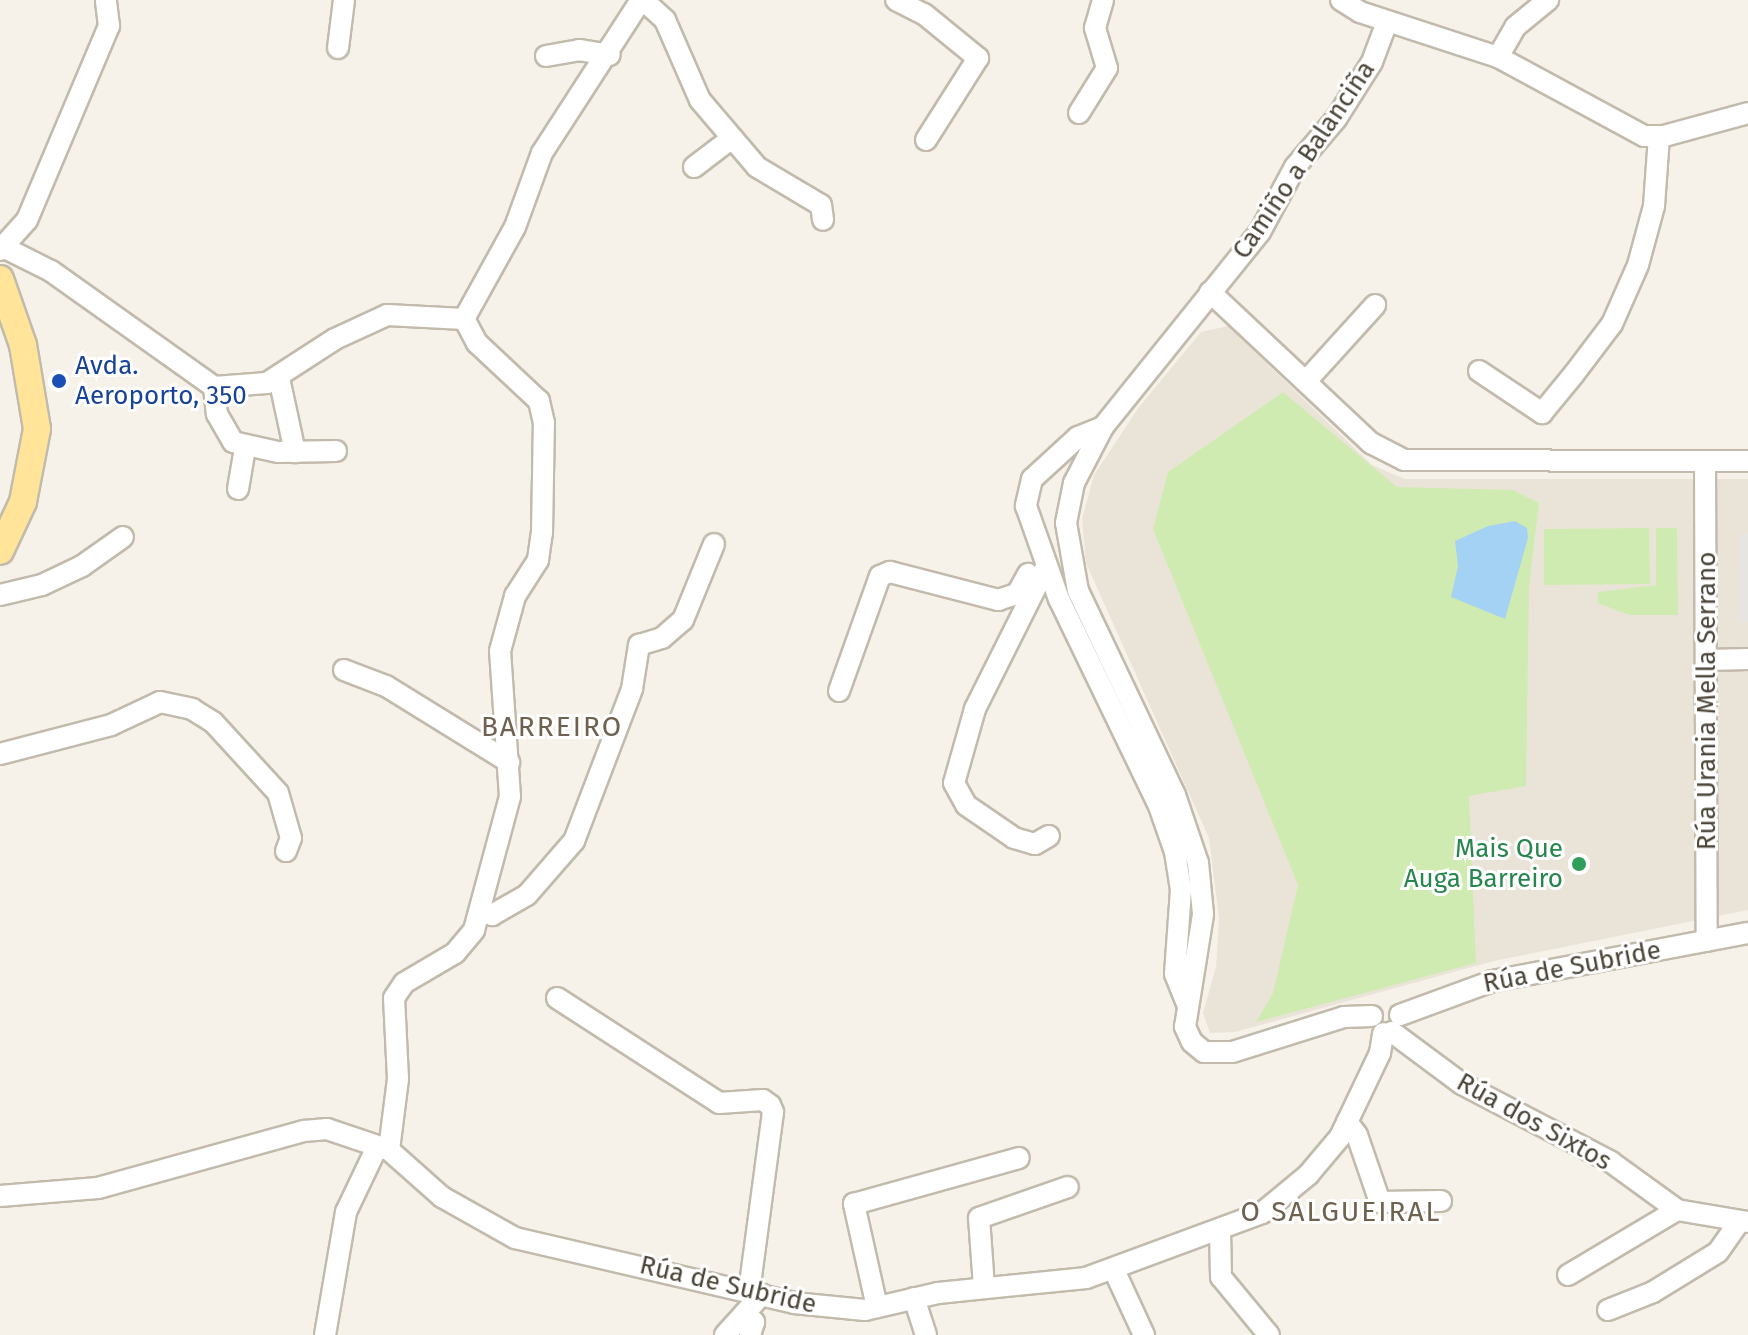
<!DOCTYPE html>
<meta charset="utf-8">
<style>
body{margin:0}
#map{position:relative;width:1748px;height:1335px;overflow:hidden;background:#f6f2ea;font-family:"Fira Sans",sans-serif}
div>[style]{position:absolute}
.residential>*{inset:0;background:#eae4d8}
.green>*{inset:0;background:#d0ebb1}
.parking>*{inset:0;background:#e7e5e2}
.water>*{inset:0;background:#a4d2f4}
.roads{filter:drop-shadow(2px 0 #c2bbac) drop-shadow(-2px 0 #c2bbac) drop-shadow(0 2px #c2bbac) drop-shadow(0 -2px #c2bbac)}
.minor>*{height:20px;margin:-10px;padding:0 10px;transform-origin:10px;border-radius:10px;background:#fff}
.major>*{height:26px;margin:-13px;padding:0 13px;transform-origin:13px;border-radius:13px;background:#ffe49a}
.dots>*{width:22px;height:22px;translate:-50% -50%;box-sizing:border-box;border:4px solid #fff;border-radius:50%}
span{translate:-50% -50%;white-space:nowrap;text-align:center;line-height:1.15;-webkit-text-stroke:6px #fff;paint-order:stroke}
.street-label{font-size:26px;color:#4a4337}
.transit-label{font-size:26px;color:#164399}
.left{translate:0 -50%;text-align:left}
.leisure-label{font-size:26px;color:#27864d}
.right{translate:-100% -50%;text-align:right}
.neighbourhood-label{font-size:28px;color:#6e614e;letter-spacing:2px}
</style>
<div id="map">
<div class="residential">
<div style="clip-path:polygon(1228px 326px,1372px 465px,1405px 479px,1748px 479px,1748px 910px,1494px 961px,1235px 1032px,1210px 1033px,1203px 1013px,1216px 967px,1219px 918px,1209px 838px,1086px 563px,1082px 519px,1094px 475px,1139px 407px,1201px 332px)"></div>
</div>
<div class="green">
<div style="clip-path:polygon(1283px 392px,1397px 487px,1513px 490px,1539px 503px,1529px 586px,1526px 786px,1469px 796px,1476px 963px,1256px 1022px,1273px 993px,1298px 885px,1153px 529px,1168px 472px)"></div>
<div style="clip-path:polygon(1649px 528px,1650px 584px,1544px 585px,1544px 529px)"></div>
<div style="clip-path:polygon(1656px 528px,1677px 528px,1678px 615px,1629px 615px,1598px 603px,1598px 592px,1656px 585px)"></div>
</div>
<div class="parking">
<div style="clip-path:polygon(1740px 533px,1748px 534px,1748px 622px,1739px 622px)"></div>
</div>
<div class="water">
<div style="clip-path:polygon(1515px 521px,1527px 528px,1528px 538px,1505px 619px,1451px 597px,1458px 566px,1455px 541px,1488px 526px)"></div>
</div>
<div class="roads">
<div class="minor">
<div style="left:643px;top:0;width:30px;rotate:42deg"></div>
<div style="left:665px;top:20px;width:87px;rotate:66.4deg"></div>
<div style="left:700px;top:100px;width:88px;rotate:49.6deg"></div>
<div style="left:757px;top:167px;width:74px;rotate:30.7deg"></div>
<div style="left:821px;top:205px;width:15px;rotate:82deg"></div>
<div style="left:896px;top:0;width:31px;rotate:27deg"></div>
<div style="left:924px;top:14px;width:70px;rotate:39.2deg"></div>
<div style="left:978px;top:58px;width:97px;rotate:122.4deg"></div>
<div style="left:1341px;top:0;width:22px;rotate:32deg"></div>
<div style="left:1360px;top:12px;width:145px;rotate:18.1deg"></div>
<div style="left:1498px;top:57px;width:166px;rotate:28.4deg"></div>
<div style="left:1644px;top:136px;width:20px"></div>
<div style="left:1664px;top:136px;width:87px;rotate:-15.3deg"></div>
<div style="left:338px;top:48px;width:48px;rotate:-82.9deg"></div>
<div style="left:546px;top:56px;width:34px;rotate:-10deg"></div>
<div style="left:579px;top:50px;width:31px;rotate:9deg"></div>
<div style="left:1498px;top:57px;width:34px;rotate:-60deg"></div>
<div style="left:1515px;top:27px;width:43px;rotate:-39.3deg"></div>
<div style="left:1079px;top:113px;width:53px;rotate:-58.1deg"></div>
<div style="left:1107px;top:68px;width:42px;rotate:-106.7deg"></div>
<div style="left:1095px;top:28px;width:29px;rotate:-74deg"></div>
<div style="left:694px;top:167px;width:48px;rotate:-37.3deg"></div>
<div style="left:5px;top:248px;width:51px;rotate:26.6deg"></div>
<div style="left:51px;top:271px;width:200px;rotate:35.4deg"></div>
<div style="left:214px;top:387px;width:53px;rotate:-4.3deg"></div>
<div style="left:267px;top:383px;width:81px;rotate:-32.9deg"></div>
<div style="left:335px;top:339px;width:57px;rotate:-24.8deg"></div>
<div style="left:387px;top:315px;width:77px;rotate:3deg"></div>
<div style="left:0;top:250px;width:40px;rotate:-48deg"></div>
<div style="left:27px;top:220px;width:211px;rotate:-67.1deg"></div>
<div style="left:109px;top:26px;width:26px;rotate:-97deg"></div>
<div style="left:1210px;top:292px;width:221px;rotate:43.2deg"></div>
<div style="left:1371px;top:443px;width:37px;rotate:27deg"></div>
<div style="left:1404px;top:460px;width:344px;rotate:0.2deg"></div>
<div style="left:464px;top:319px;width:105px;rotate:-61deg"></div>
<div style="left:515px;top:227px;width:79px;rotate:-70deg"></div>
<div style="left:542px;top:153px;width:182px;rotate:-57.1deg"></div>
<div style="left:1479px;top:371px;width:76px;rotate:33.7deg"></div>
<div style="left:1542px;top:413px;width:50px;rotate:-50.6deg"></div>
<div style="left:1574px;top:374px;width:63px;rotate:-52.8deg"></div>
<div style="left:1612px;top:324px;width:64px;rotate:-66.2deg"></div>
<div style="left:1638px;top:265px;width:61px;rotate:-74.8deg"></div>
<div style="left:1654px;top:206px;width:69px;rotate:-85.9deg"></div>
<div style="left:279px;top:378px;width:76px;rotate:77.8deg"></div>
<div style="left:1308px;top:379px;width:100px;rotate:-47.8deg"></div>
<div style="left:214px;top:387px;width:27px;rotate:84deg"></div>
<div style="left:217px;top:414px;width:32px;rotate:60deg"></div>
<div style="left:233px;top:442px;width:46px;rotate:12.5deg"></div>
<div style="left:278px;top:452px;width:58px;rotate:-1deg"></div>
<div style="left:1103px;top:427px;width:27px;rotate:158deg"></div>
<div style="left:1078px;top:437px;width:62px;rotate:137.6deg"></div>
<div style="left:1032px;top:479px;width:28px;rotate:103deg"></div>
<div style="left:1026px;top:506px;width:99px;rotate:70.5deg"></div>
<div style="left:1059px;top:599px;width:230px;rotate:64.2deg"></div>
<div style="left:1159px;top:806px;width:49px;rotate:70.8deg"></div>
<div style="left:1175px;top:852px;width:38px;rotate:81deg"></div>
<div style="left:1181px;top:890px;width:84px;rotate:94.1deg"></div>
<div style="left:1175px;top:974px;width:32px;rotate:68deg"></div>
<div style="left:1705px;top:461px;width:480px;rotate:89.8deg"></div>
<div style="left:238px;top:489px;width:42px;rotate:-80.3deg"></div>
<div style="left:1046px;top:567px;width:159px;rotate:116.6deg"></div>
<div style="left:975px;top:709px;width:77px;rotate:105.8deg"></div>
<div style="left:954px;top:783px;width:25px;rotate:61deg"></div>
<div style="left:966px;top:805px;width:58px;rotate:34.5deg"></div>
<div style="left:1014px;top:838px;width:22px;rotate:16deg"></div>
<div style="left:1035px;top:844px;width:16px;rotate:-30deg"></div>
<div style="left:0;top:595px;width:43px;rotate:-13.4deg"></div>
<div style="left:42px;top:585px;width:44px;rotate:-25.4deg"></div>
<div style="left:82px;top:566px;width:50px;rotate:-35.3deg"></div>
<div style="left:1708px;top:660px;width:40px;rotate:-1.4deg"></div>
<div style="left:344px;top:670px;width:45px;rotate:20.9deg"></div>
<div style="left:386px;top:686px;width:145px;rotate:31.7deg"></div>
<div style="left:839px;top:691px;width:122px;rotate:-70.4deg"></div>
<div style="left:880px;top:576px;width:11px;rotate:-22deg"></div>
<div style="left:890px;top:572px;width:112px;rotate:14.5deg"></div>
<div style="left:998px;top:600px;width:20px;rotate:-18deg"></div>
<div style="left:1017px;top:594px;width:23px;rotate:-61deg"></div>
<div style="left:0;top:754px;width:115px;rotate:-14.6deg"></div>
<div style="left:111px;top:725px;width:54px;rotate:-25.1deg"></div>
<div style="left:160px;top:702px;width:33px;rotate:12deg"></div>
<div style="left:192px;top:709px;width:25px;rotate:32deg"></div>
<div style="left:213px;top:722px;width:96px;rotate:47.5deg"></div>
<div style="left:278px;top:793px;width:47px;rotate:73.9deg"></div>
<div style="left:291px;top:838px;width:14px;rotate:111deg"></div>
<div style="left:481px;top:911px;width:12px;rotate:20deg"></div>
<div style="left:492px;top:915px;width:40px;rotate:-29.7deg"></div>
<div style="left:527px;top:895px;width:72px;rotate:-49deg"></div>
<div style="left:574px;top:841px;width:163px;rotate:-69.1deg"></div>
<div style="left:632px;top:689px;width:45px;rotate:-81deg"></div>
<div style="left:639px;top:645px;width:24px;rotate:-17deg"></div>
<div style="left:662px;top:638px;width:28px;rotate:-41deg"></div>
<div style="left:683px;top:620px;width:82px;rotate:-67.8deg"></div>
<div style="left:557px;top:998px;width:193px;rotate:32.9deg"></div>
<div style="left:719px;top:1103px;width:44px;rotate:-3.9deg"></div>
<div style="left:763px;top:1100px;width:9px;rotate:36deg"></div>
<div style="left:770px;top:1105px;width:8px;rotate:67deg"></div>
<div style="left:773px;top:1112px;width:181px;rotate:97.6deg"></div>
<div style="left:1400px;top:1015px;width:99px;rotate:-20.1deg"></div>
<div style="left:1493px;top:981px;width:259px;rotate:-10.7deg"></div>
<div style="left:1372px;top:1016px;width:28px;rotate:178deg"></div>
<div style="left:1344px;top:1017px;width:117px;rotate:162.6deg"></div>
<div style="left:1232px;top:1052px;width:28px;rotate:180deg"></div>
<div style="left:1204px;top:1052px;width:16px;rotate:-140deg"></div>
<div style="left:1192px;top:1042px;width:17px;rotate:-115deg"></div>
<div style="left:1185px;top:1027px;width:114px;rotate:-80.9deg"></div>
<div style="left:1203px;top:914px;width:51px;rotate:-95.6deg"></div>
<div style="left:1198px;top:863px;width:72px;rotate:-108.7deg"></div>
<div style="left:1175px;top:795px;width:226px;rotate:-115.4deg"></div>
<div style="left:1078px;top:591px;width:69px;rotate:-100deg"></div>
<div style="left:1066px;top:523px;width:41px;rotate:-78.7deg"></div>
<div style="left:1074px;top:483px;width:63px;rotate:-62.6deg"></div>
<div style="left:1103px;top:427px;width:250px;rotate:-51.2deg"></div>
<div style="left:1260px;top:232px;width:74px;rotate:-61.7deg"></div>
<div style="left:1295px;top:167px;width:63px;rotate:-49.5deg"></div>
<div style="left:1336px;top:119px;width:67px;rotate:-57.7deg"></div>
<div style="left:1372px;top:62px;width:43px;rotate:-69.4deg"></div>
<div style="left:1392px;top:1032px;width:87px;rotate:36.6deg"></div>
<div style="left:1462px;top:1084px;width:168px;rotate:27.6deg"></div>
<div style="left:1611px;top:1162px;width:82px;rotate:36deg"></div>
<div style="left:1677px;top:1210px;width:72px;rotate:9.6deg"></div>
<div style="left:1347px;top:1122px;width:16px;rotate:52deg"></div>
<div style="left:1357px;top:1135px;width:71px;rotate:71.1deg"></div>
<div style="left:1380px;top:1202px;width:61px;rotate:-0.9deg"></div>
<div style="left:389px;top:1150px;width:72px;rotate:-82.8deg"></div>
<div style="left:398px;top:1079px;width:81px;rotate:-92.8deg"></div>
<div style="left:394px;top:998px;width:18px;rotate:-56deg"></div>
<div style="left:404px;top:983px;width:59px;rotate:-30.5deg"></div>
<div style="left:455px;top:953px;width:30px;rotate:-50deg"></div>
<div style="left:474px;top:930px;width:138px;rotate:-74.9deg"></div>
<div style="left:510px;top:797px;width:146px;rotate:-93.9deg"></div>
<div style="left:500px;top:651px;width:57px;rotate:-74.7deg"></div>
<div style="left:515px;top:596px;width:43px;rotate:-57.4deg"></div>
<div style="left:538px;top:560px;width:27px;rotate:-82deg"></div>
<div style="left:542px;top:533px;width:110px;rotate:-89deg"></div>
<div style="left:544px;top:423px;width:23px;rotate:-103deg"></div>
<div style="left:539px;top:401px;width:85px;rotate:-136.9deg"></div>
<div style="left:477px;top:343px;width:27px;rotate:-118deg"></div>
<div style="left:0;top:1196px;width:98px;rotate:-4.7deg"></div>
<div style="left:98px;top:1188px;width:214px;rotate:-15.5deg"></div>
<div style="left:304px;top:1131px;width:23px;rotate:-5deg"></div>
<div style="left:327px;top:1129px;width:65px;rotate:18.7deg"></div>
<div style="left:389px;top:1150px;width:71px;rotate:41.6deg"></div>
<div style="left:442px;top:1197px;width:84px;rotate:29.3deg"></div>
<div style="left:515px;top:1238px;width:286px;rotate:13.1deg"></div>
<div style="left:794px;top:1303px;width:71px;rotate:5.6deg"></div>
<div style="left:865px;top:1310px;width:75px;rotate:-13.1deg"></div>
<div style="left:938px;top:1293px;width:149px;rotate:-5.8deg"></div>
<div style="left:1086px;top:1278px;width:188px;rotate:-20.3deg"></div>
<div style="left:1262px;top:1213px;width:60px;rotate:-39.6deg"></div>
<div style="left:1308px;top:1175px;width:50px;rotate:-49.9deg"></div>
<div style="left:1340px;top:1137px;width:93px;rotate:-64.5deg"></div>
<div style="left:1380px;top:1053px;width:20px;rotate:-81deg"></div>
<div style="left:1220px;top:1229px;width:48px;rotate:88.8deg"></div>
<div style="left:1221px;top:1277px;width:75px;rotate:50.4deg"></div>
<div style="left:1114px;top:1270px;width:72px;rotate:65.2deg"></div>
<div style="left:1568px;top:1275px;width:127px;rotate:-30.8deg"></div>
<div style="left:984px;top:1287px;width:69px;rotate:-94.1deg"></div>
<div style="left:979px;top:1218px;width:94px;rotate:-19.2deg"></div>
<div style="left:914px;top:1298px;width:39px;rotate:72deg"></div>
<div style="left:877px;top:1307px;width:106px;rotate:-102.6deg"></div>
<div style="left:854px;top:1204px;width:171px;rotate:-15.6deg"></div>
<div style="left:1608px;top:1310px;width:48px;rotate:-21.8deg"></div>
<div style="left:1653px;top:1292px;width:76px;rotate:-31.6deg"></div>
<div style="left:1718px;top:1252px;width:37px;rotate:-55deg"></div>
<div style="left:745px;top:1313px;width:13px;rotate:45deg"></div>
<div style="left:754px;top:1322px;width:14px;rotate:107deg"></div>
<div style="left:325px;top:1335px;width:125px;rotate:-80.3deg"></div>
<div style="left:346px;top:1212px;width:72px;rotate:-64.5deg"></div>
<div style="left:725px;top:1335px;width:55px;rotate:-47.9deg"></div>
</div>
<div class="major">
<div style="left:0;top:279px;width:70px;rotate:70.8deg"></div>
<div style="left:23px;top:345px;width:85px;rotate:80.5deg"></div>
<div style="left:37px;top:429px;width:74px;rotate:100.9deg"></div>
<div style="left:23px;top:502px;width:54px;rotate:115.1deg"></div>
</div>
</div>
<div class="dots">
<div style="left:59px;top:381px;background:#1a4fb4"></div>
<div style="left:1579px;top:864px;background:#2e9e5b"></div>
</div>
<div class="street-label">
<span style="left:1304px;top:160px;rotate:-56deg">Camiño a Balanciña</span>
<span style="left:1707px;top:701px;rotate:-90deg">Rúa Urania Mella Serrano</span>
<span style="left:1572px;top:967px;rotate:-11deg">Rúa de Subride</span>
<span style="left:1534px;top:1122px;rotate:29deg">Rúa dos Sixtos</span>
<span style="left:728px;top:1285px;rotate:13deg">Rúa de Subride</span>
</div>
<div class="transit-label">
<span class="left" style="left:75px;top:381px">Avda.<br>Aeroporto, 350</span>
</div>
<div class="leisure-label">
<span class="right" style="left:1563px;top:864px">Mais Que<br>Auga Barreiro</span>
</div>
<div class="neighbourhood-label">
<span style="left:552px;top:727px">BARREIRO</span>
<span style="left:1341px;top:1212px">O SALGUEIRAL</span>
</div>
</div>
